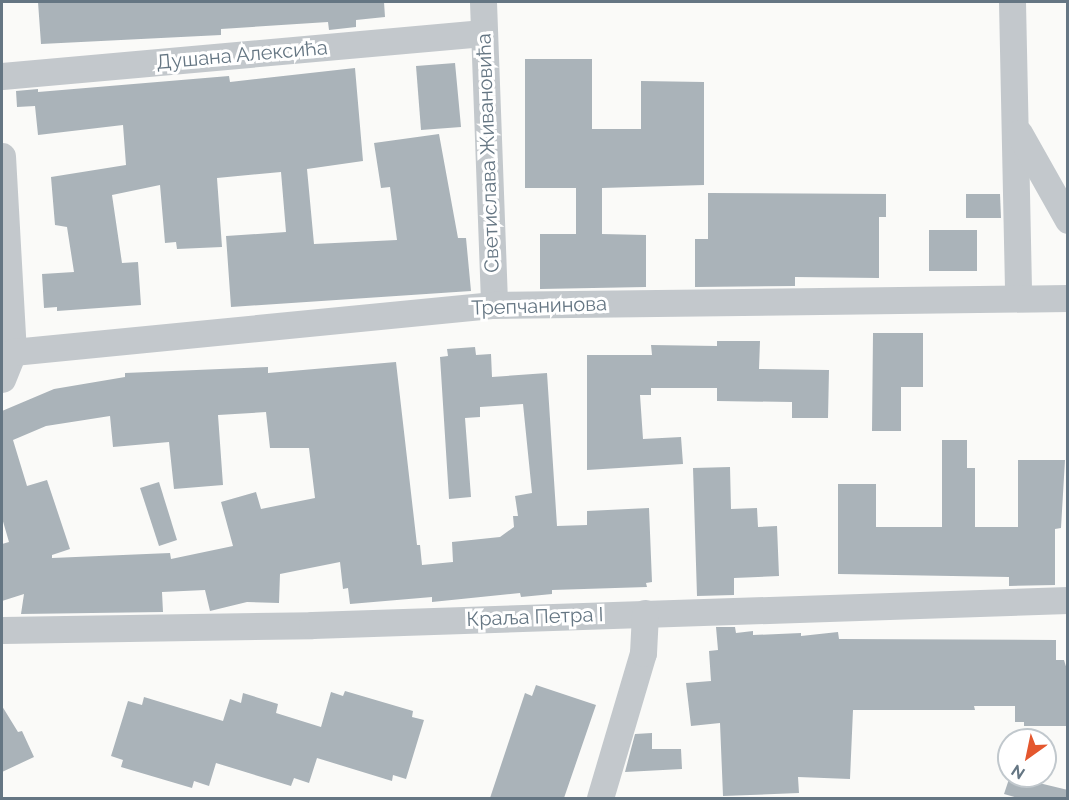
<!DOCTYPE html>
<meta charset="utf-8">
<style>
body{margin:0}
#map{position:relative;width:1069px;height:800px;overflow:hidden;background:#fafaf8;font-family:Raleway,sans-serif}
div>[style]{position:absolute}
.building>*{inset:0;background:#aab3b9}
.street>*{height:27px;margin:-13.5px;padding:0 13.5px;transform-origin:13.5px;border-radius:13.5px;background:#c3c8cc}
span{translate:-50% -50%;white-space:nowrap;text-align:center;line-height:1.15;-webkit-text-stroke:6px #fff;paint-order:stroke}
.street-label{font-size:20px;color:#657683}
.frame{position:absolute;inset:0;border:3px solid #657683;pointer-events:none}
.north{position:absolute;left:997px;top:728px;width:60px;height:60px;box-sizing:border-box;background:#fff;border:2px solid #c1c8cd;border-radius:50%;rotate:213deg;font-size:16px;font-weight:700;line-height:24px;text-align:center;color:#657683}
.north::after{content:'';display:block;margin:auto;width:21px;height:27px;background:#e4572e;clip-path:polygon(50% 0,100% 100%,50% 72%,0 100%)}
</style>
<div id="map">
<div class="building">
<div style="clip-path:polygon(38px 2px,384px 2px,385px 17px,356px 20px,356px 27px,329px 30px,328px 22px,221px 29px,221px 35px,41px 44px)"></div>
<div style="clip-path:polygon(525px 59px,592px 59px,592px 129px,641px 129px,641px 81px,704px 82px,704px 185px,602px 188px,602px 234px,646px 235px,646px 287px,540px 289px,540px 234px,576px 234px,576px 188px,525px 188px)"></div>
<div style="clip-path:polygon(455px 63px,461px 127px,421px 130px,416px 66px)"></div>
<div style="clip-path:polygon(355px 68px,363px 161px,307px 169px,314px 244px,397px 240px,390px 187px,381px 188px,374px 143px,439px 134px,458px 238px,466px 238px,471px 291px,231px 307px,226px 236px,286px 232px,281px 172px,217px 178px,222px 247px,177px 249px,176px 242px,165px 243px,160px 185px,112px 195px,122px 263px,138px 262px,141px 305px,57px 311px,57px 307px,44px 308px,42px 274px,74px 272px,67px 227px,55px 225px,51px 177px,126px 165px,123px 125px,38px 135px,35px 106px,17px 107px,16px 91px,38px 89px,38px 92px,229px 76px,230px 82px)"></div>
<div style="clip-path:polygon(708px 193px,886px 194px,886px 217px,879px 217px,879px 278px,795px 277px,795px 286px,695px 287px,695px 239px,708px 239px)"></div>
<div style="clip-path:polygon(966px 194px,1000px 194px,1001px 218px,966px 218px)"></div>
<div style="clip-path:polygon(929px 230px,977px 230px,977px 271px,929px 271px)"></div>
<div style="clip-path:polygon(873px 333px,923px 333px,923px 387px,901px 387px,901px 431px,872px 431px)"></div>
<div style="clip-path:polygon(717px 341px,760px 341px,759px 369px,829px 370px,828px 418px,792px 418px,792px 402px,717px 401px,717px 388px,651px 388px,651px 395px,640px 395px,643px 439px,681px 437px,683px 464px,587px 470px,587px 355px,652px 355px,651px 345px,717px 346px)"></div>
<div style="clip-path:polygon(evenodd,475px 347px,476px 355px,491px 354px,492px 377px,547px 373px,557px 526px,587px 525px,587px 511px,649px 508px,652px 582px,646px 583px,647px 587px,552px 590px,552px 594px,521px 597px,520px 593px,432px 602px,432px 597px,350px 604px,348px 588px,343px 589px,340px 562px,280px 574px,279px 603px,247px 602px,210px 611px,205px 590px,162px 592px,163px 612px,21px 614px,24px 594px,2px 601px,2px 544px,9px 542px,2px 518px,2px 411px,54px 389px,125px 377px,125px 373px,268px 367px,268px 373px,396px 362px,417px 545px,420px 545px,422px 565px,453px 562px,452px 542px,500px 537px,514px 527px,513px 516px,518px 516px,515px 496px,532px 493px,523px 404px,480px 407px,480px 417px,465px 418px,471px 497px,449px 499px,440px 357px,448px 356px,447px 349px,475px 347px,266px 412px,270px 448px,309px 448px,315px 498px,261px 509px,256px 492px,221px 502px,233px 546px,171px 559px,170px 553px,52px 558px,52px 555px,70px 549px,47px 480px,27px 486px,13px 440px,46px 426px,110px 416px,113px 447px,169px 442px,174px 489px,223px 485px,218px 415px,266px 412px)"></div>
<div style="clip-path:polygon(942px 440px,967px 440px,967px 468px,975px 468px,975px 527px,1018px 527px,1018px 460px,1065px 460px,1061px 528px,1055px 529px,1055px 585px,1009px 586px,1009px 577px,838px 574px,838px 484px,876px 484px,876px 527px,942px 527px)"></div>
<div style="clip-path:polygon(730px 467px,731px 509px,757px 508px,758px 527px,777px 526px,779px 576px,734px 578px,734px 595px,697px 596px,693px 468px)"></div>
<div style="clip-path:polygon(159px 482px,177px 540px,159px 546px,140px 488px)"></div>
<div style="clip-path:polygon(716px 627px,735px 627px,736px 633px,753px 631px,753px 635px,801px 633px,801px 636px,838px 632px,839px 639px,1056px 640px,1056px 660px,1064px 660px,1068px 673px,1068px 726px,1024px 726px,1024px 722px,1015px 722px,1015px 706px,974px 706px,975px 710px,853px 710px,850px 779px,798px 777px,799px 793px,723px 796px,720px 723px,691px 726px,686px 683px,711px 681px,709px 651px,718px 650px)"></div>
<div style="clip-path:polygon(536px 685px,596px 705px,564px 798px,490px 798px,525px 693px,532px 696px)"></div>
<div style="clip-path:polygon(345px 691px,413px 711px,412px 717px,424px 720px,406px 779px,393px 775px,392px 781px,317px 758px,309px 783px,294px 778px,291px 786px,216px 763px,209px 786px,194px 781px,192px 788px,121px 767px,123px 760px,111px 756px,128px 701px,142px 705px,144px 697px,223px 721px,230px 699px,241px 703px,243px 693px,278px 704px,276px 713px,321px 727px,331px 692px,343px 696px)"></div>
<div style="clip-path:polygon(2px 706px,18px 732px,22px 731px,34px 757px,2px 772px)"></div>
<div style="clip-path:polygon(652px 733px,652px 749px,681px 749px,682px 769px,625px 772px,635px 734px)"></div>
<div style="clip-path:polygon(1010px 776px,1068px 790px,1068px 798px,1018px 798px,1004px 794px)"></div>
</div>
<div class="street">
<div style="left:483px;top:2px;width:303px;rotate:87.9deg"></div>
<div style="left:1012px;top:2px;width:295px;rotate:88.8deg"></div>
<div style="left:2px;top:76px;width:483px;rotate:-5.1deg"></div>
<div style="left:1019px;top:133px;width:100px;rotate:60.6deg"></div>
<div style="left:2px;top:156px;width:196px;rotate:86.8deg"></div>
<div style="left:13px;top:352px;width:29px;rotate:112deg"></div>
<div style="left:13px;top:352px;width:483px;rotate:-5.6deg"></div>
<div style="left:494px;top:305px;width:574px;rotate:-0.7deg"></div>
<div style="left:2px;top:630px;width:310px;rotate:-0.9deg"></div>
<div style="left:312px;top:625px;width:756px;rotate:-1.89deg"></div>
<div style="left:600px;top:798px;width:151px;rotate:-73.5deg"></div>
<div style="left:643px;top:653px;width:40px;rotate:-87.1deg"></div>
</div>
<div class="street-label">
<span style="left:242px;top:55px;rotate:-5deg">Душана Алексића</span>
<span style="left:488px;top:153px;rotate:-92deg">Светислава Живановића</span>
<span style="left:539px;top:306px;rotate:-2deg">Трепчанинова</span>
<span style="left:535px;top:617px;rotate:-2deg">Краља Петра I</span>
</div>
<div class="frame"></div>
<div class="north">N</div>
</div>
